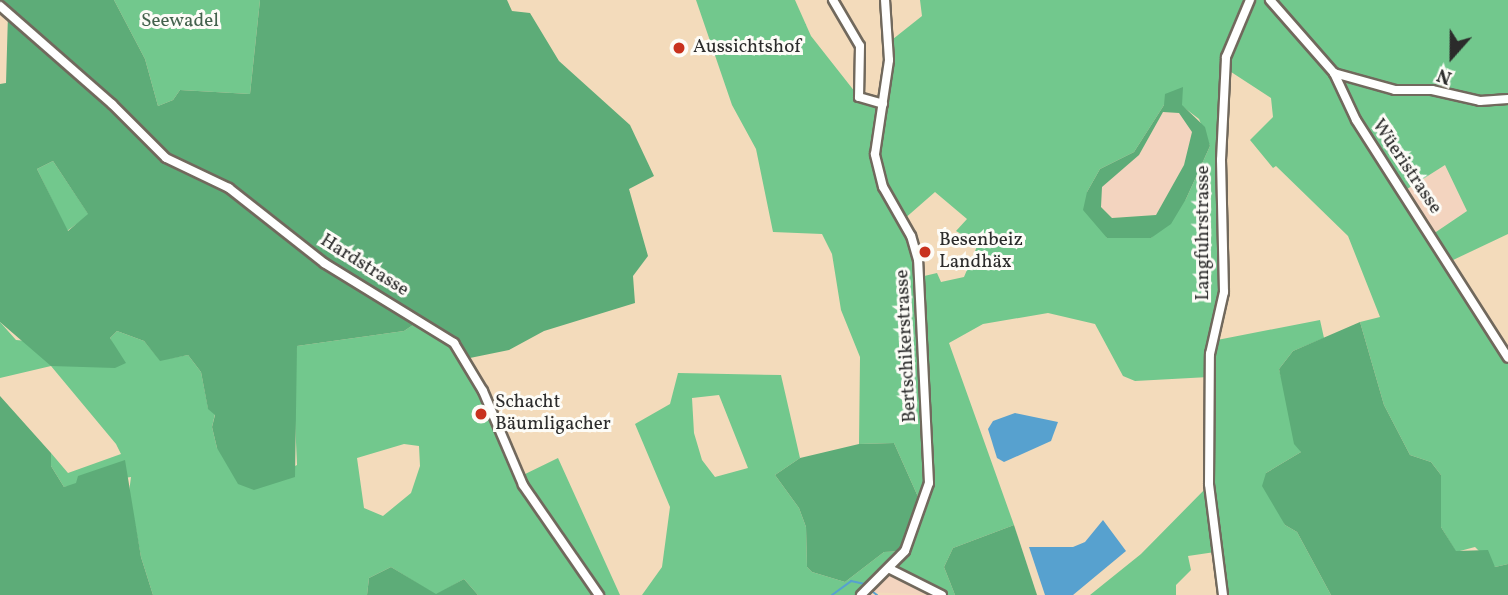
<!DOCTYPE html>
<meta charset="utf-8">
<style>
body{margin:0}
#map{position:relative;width:1508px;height:595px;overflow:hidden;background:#f3dbbb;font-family:Vollkorn,serif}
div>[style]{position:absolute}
.built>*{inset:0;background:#f3d4bf}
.green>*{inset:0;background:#72c88d}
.forest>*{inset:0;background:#5dac78}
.water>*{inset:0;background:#57a1cf}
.stream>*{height:2px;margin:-1px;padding:0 1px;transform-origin:1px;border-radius:1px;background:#57a1cf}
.roads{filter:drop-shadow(2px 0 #71695d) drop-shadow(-2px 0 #71695d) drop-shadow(0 2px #71695d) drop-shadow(0 -2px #71695d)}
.minor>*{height:8px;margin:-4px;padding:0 4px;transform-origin:4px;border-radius:4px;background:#fff}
.dots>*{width:19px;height:19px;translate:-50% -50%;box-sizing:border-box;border:4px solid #fdfcf7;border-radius:50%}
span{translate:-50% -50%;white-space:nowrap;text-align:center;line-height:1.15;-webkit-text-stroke:6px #fdfcf7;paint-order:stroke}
.park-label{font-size:19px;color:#44624d}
.poi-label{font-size:19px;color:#2b2b2b}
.left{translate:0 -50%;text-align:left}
.street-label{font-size:19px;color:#2b2b2b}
.north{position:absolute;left:1417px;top:21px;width:70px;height:70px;-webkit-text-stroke:5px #fdfcf7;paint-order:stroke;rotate:201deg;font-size:19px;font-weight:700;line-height:28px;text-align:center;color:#2b2b2b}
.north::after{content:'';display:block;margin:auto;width:24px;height:32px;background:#2b2b2b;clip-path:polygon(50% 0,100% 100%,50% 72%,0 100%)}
</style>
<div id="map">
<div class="built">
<div style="clip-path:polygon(1163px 111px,1179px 113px,1193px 132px,1184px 165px,1156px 215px,1112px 218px,1101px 207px,1101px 187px,1139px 155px)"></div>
<div style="clip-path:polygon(1445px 164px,1467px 211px,1433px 234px,1404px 191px)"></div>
<div style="clip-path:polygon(890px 569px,942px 595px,865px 592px)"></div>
</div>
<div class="green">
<div style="clip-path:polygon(114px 0,260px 0,250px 94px,180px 90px,173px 100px,158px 106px,145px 59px)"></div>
<div style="clip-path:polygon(evenodd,696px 0,795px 0,811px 36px,859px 97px,883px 104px,888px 43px,922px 16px,920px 0,1508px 0,1508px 234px,1451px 261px,1508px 358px,1508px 564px,1495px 567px,1475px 547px,1456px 552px,1441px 527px,1441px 475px,1431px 462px,1410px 455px,1384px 405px,1360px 322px,1380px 317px,1348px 236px,1276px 166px,1273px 168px,1250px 140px,1273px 117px,1271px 98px,1225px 68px,1224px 292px,1212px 341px,1320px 320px,1324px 338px,1293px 351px,1279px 369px,1301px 452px,1266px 473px,1285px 525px,1297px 532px,1331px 595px,1223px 595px,1215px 552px,1188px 556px,1191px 570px,1176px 585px,1176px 595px,1090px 595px,1141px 554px,1209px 485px,1209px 377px,1135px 381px,1123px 376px,1095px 324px,1048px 313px,983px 324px,949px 343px,1014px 525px,953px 548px,944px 567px,955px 595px,942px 595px,890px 570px,866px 593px,870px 595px,642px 595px,662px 567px,670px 507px,635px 424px,670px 404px,678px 373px,781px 375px,800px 458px,775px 475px,799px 508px,806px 527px,807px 567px,812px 572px,845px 582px,884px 552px,904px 551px,923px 508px,894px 443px,859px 444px,860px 357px,841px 310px,832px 254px,822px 234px,773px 232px,756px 149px,732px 105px,696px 0,1164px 105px,1182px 106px,1199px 119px,1210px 146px,1186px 199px,1151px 238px,1107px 238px,1087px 192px,1100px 169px,1134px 152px,1164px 105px,696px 0,1445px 165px,1467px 211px,1433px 234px,1404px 191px,1445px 165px,696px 0,935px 192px,967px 219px,956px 231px,978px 244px,964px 277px,941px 282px,937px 273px,920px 277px,903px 220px,935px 192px,696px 0,719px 395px,748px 468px,715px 477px,702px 460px,694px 433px,692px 398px,719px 395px)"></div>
<div style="clip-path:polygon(53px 161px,89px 215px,67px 231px,37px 169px)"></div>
<div style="clip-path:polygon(evenodd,422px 319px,441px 332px,465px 359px,519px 477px,558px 458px,620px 595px,478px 595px,464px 579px,436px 595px,391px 567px,369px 578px,367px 595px,153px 595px,141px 557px,129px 492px,131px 477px,64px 487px,51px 466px,51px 453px,68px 473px,121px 454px,116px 444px,51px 366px,0 378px,0 322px,16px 340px,115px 349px,110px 338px,117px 331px,144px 341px,160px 360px,188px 355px,201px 372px,208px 408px,215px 414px,212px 427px,217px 448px,293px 467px,297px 465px,293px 375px,297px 346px,404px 331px,422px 319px,404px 444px,419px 446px,420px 466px,411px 493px,383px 516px,364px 508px,357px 458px,404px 444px)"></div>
</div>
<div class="forest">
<div style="clip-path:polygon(evenodd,0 0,114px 0,145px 59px,158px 106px,173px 100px,180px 90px,250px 94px,260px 0,507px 0,512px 11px,530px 13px,559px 61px,630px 125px,654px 176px,629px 189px,648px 256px,633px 276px,635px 303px,544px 331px,509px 350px,465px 359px,454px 343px,422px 319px,404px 331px,297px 346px,295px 477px,254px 490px,238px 484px,217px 448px,212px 427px,215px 415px,208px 409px,201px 372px,188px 355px,160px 361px,144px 341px,117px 331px,110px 338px,126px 363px,115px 368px,51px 366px,0 322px,0 84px,6px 83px,8px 14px,0 0,53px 161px,88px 214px,68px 231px,37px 169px,53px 161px)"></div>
<div style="clip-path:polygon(evenodd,1183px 87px,1182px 105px,1205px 127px,1210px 146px,1186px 199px,1171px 224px,1151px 238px,1107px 238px,1083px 210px,1087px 192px,1100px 169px,1134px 152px,1164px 105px,1165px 94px,1183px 87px,1163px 112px,1179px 113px,1192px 132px,1184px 165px,1156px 215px,1112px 218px,1101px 207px,1102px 187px,1139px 155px,1163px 112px)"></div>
<div style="clip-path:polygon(1360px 322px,1384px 405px,1410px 455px,1431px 462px,1441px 475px,1441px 527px,1456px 551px,1488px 550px,1495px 567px,1508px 564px,1508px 595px,1331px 595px,1297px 532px,1285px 525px,1262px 486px,1266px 473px,1301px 452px,1294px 444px,1279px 369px,1293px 351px)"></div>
<div style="clip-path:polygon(0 396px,51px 453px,51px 466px,64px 487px,76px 483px,78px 476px,125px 460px,141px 557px,153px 595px,0 595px)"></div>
<div style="clip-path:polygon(894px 443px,923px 508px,905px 551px,884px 552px,845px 582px,812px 572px,807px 567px,806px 527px,799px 508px,775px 475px,800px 458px,859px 444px)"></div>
<div style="clip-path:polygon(1014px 525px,1037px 595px,955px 595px,944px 567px,953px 548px)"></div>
<div style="clip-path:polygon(391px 567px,436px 594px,464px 579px,478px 595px,367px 595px,369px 578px)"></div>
</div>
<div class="water">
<div style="clip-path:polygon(1015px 413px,1058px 422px,1051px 441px,1004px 462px,997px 458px,988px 429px,993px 421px)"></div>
<div style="clip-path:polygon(1103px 520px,1126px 551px,1073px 595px,1045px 595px,1029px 547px,1073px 547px,1085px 542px)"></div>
</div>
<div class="stream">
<div style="left:873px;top:592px;width:5px;rotate:37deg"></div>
<div style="left:832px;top:595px;width:24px;rotate:-36deg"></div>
<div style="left:851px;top:581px;width:14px;rotate:12deg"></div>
</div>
<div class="roads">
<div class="minor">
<div style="left:833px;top:0;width:53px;rotate:59.6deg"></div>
<div style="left:860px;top:46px;width:51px;rotate:91.1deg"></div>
<div style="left:859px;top:97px;width:25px;rotate:16deg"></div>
<div style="left:1270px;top:0;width:97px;rotate:48.8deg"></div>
<div style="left:1334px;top:73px;width:52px;rotate:64.9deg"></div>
<div style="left:1356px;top:120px;width:282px;rotate:57.4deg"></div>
<div style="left:0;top:6px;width:149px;rotate:41.2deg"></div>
<div style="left:112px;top:104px;width:76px;rotate:45deg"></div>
<div style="left:166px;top:158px;width:70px;rotate:25.5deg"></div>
<div style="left:229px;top:188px;width:121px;rotate:38.3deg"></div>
<div style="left:324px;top:263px;width:153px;rotate:31.6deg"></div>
<div style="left:454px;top:343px;width:56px;rotate:58.9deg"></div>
<div style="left:483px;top:391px;width:102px;rotate:66.9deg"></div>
<div style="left:523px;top:485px;width:134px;rotate:55.4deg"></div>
<div style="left:1334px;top:73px;width:63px;rotate:15.6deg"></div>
<div style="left:1395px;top:90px;width:37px"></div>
<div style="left:1432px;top:90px;width:49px;rotate:12.9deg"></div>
<div style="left:1480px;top:101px;width:28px;rotate:-4deg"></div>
<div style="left:890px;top:569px;width:58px;rotate:26.6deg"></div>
<div style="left:861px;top:595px;width:62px;rotate:-45deg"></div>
<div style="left:905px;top:551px;width:72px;rotate:-70.6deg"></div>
<div style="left:929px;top:483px;width:223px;rotate:-92.8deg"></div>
<div style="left:918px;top:260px;width:25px;rotate:-106deg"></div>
<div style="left:911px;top:236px;width:56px;rotate:-119.7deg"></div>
<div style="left:883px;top:187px;width:34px;rotate:-104deg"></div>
<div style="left:875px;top:154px;width:95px;rotate:-81.5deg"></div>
<div style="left:889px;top:60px;width:60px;rotate:-93.8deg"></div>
<div style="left:1223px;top:595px;width:112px;rotate:-97.2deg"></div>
<div style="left:1209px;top:484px;width:130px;rotate:-89.6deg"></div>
<div style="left:1210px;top:354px;width:64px;rotate:-77.3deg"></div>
<div style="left:1224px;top:292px;width:132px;rotate:-91.3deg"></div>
<div style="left:1221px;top:160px;width:103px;rotate:-87.2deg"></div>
<div style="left:1226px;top:57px;width:62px;rotate:-67.2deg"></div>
</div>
</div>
<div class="dots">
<div style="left:679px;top:48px;background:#c8321e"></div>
<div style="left:925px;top:252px;background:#c8321e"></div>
<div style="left:481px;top:414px;background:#c8321e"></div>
</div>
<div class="park-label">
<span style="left:180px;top:22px">Seewadel</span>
</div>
<div class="poi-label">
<span class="left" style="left:693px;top:48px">Aussichtshof</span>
<span class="left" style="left:939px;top:252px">Besenbeiz<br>Landhäx</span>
<span class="left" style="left:495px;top:414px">Schacht<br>Bäumligacher</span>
</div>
<div class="street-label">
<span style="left:1406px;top:167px;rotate:56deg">Wüeristrasse</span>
<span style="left:1204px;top:233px;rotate:-90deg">Langfuhrstrasse</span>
<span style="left:364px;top:266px;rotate:32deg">Hardstrasse</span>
<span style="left:907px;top:346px;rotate:-93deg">Bertschikerstrasse</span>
</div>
<div class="north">N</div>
</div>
